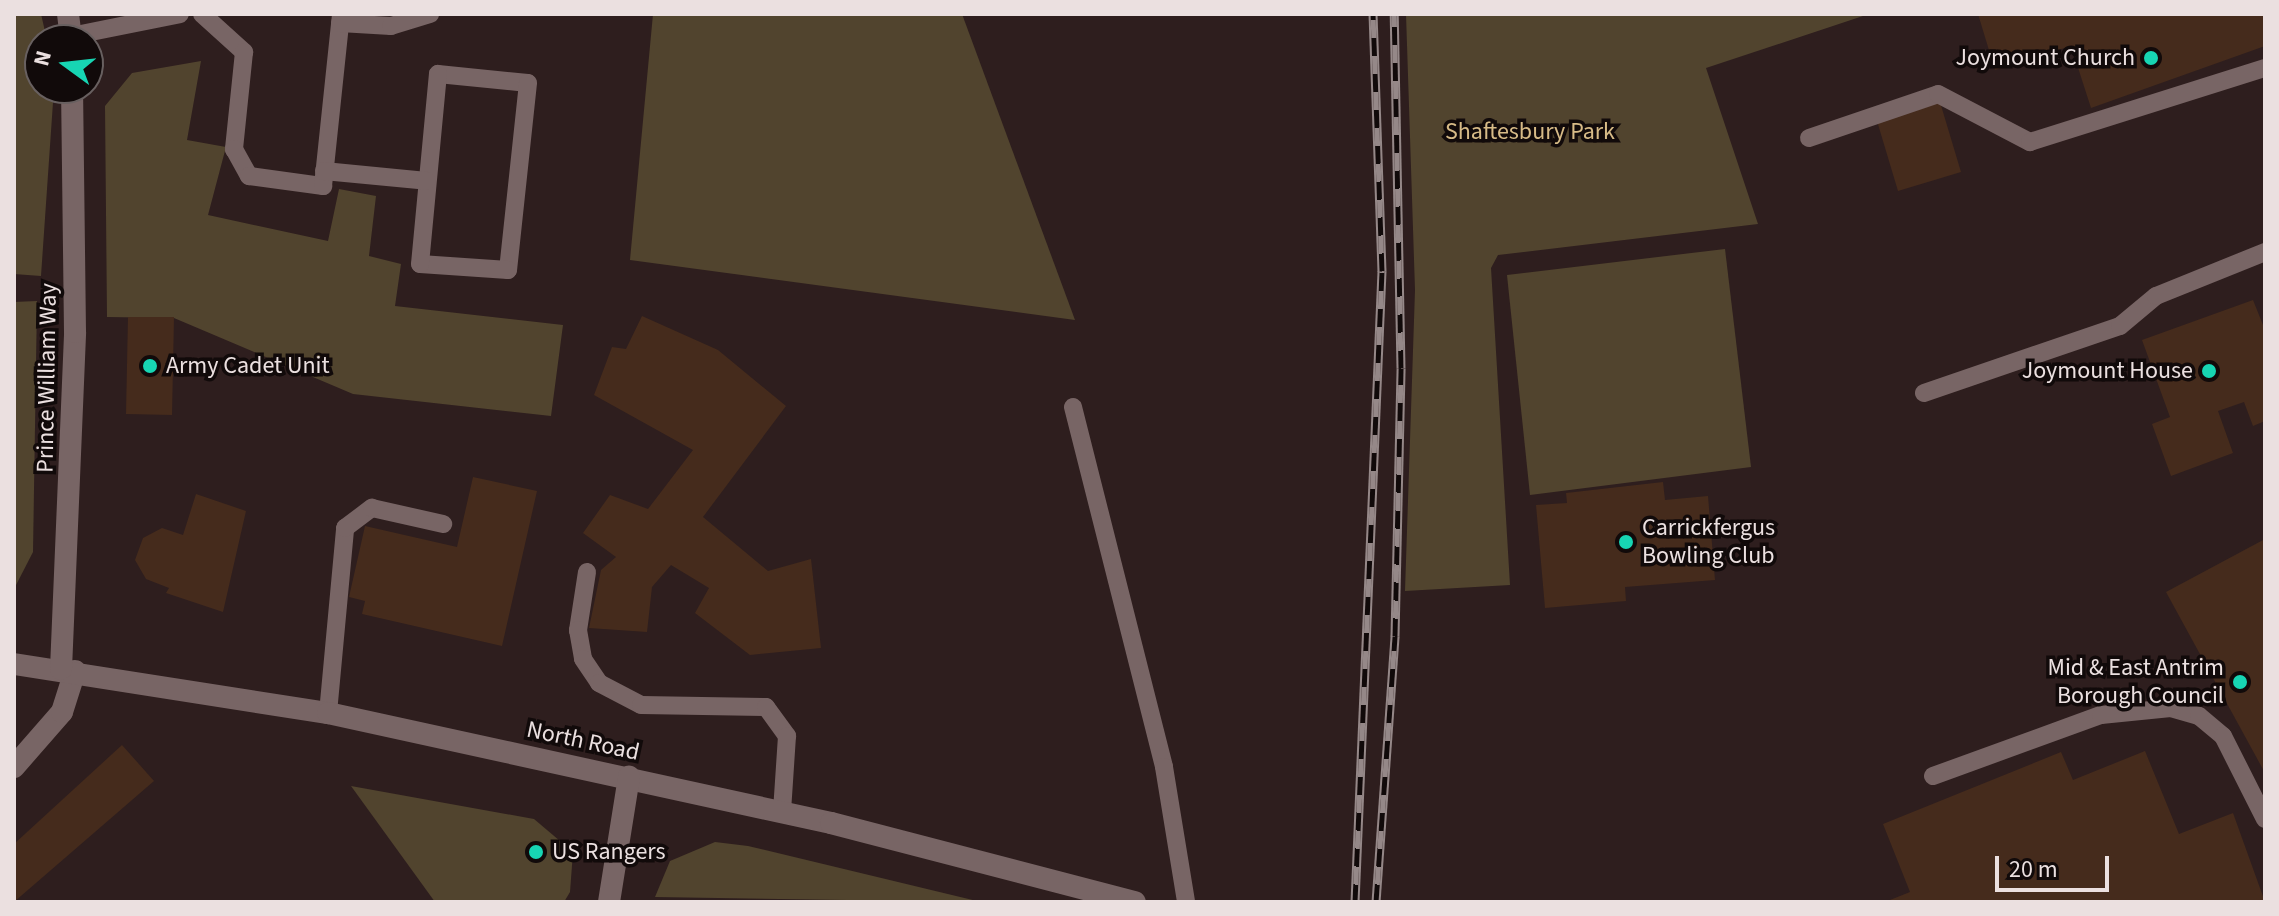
<!DOCTYPE html>
<style>
body{margin:0}
#map{position:relative;width:2279px;height:916px;overflow:hidden;background:#2e1e1e;font-family:"Source Sans 3",sans-serif}
div>[style]{position:absolute}
.green>*{inset:0;background:#51442e}
.building>*{inset:0;background:#452b1c}
.service>*{height:18px;margin:-9px;padding:0 9px;transform-origin:9px;border-radius:9px;background:#786565}
.minor>*{height:22px;margin:-11px;padding:0 11px;transform-origin:11px;border-radius:11px;background:#786565}
.tertiary>*{height:22px;margin:-11px;padding:0 11px;transform-origin:11px;border-radius:11px;background:#786565}
.rail>*{height:9px;margin-top:-4.5px;transform-origin:0;background:repeating-linear-gradient(90deg,#110a0a 0 18px,#958888 0 36px);box-sizing:border-box;border-block:2px solid #958888}
.dots>*{width:22px;height:22px;translate:-50% -50%;box-sizing:border-box;border:4px solid #110a0a;border-radius:50%}
span{translate:-50% -50%;white-space:nowrap;text-align:center;line-height:1.15;-webkit-text-stroke:7px #110a0a;paint-order:stroke}
.poi-label{font-size:24px;color:#ebe0e0}
.right{translate:-100% -50%;text-align:right}
.left{translate:0 -50%;text-align:left}
.park-label{font-size:24px;color:#d7bb87}
.street-label{font-size:24px;color:#ebe0e0}
.frame{position:absolute;inset:0;border:16px solid #ebe0e0;pointer-events:none}
.north{position:absolute;left:24px;top:24px;width:80px;height:80px;box-sizing:border-box;background:#110a0a;border:2px solid #686060;border-radius:50%;rotate:285deg;font-size:22px;font-weight:700;line-height:32px;text-align:center;color:#ebe0e0}
.north::after{content:'';display:block;margin:auto;width:28px;height:36px;background:#17d5b3;clip-path:polygon(50% 0,100% 100%,50% 72%,0 100%)}
.scale{position:absolute;left:1995px;top:856px;width:114px;height:36px;box-sizing:border-box;border:4px solid #ebe0e0;border-top:0;padding-left:10px;font-size:24px;line-height:28px;white-space:nowrap;color:#ebe0e0;-webkit-text-stroke:6px #110a0a;paint-order:stroke}
</style>
<div id="map">
<div class="green">
<div style="clip-path:polygon(14px 14px,41px 14px,47px 40px,40px 40px,40px 88px,54px 88px,41px 276px,14px 274px)"></div>
<div style="clip-path:polygon(653px 14px,962px 14px,1075px 320px,630px 260px)"></div>
<div style="clip-path:polygon(1406px 14px,1869px 14px,1706px 68px,1758px 224px,1498px 255px,1491px 268px,1510px 585px,1405px 591px,1415px 290px)"></div>
<div style="clip-path:polygon(201px 61px,187px 140px,226px 147px,208px 215px,328px 241px,339px 189px,376px 196px,369px 256px,401px 264px,395px 306px,563px 325px,551px 416px,353px 394px,174px 318px,107px 317px,105px 106px,132px 73px)"></div>
<div style="clip-path:polygon(1725px 249px,1751px 467px,1530px 495px,1507px 275px)"></div>
<div style="clip-path:polygon(37px 301px,33px 552px,14px 589px,14px 302px)"></div>
<div style="clip-path:polygon(351px 786px,534px 819px,573px 852px,570px 892px,564px 902px,435px 902px)"></div>
<div style="clip-path:polygon(715px 842px,748px 846px,981px 902px,655px 897px,670px 861px)"></div>
</div>
<div class="building">
<div style="clip-path:polygon(1978px 14px,2265px 14px,2265px 46px,2091px 108px,2071px 46px,1995px 70px)"></div>
<div style="clip-path:polygon(1940px 102px,1961px 172px,1898px 191px,1877px 121px)"></div>
<div style="clip-path:polygon(2253px 300px,2265px 330px,2265px 421px,2253px 426px,2244px 402px,2218px 411px,2233px 453px,2171px 476px,2152px 424px,2170px 417px,2142px 340px)"></div>
<div style="clip-path:polygon(642px 316px,718px 350px,786px 406px,703px 517px,768px 571px,811px 559px,821px 648px,750px 655px,695px 613px,709px 588px,671px 565px,652px 587px,647px 632px,589px 628px,601px 570px,616px 557px,583px 533px,610px 495px,648px 509px,693px 450px,594px 395px,612px 347px,626px 349px)"></div>
<div style="clip-path:polygon(128px 317px,174px 317px,172px 415px,126px 414px)"></div>
<div style="clip-path:polygon(473px 477px,537px 491px,502px 646px,362px 614px,365px 601px,349px 597px,365px 526px,457px 547px)"></div>
<div style="clip-path:polygon(1663px 482px,1665px 500px,1708px 496px,1715px 580px,1625px 587px,1626px 601px,1545px 608px,1536px 505px,1567px 503px,1566px 493px)"></div>
<div style="clip-path:polygon(196px 494px,246px 511px,223px 612px,166px 593px,169px 588px,146px 579px,135px 560px,143px 538px,162px 528px,183px 535px)"></div>
<div style="clip-path:polygon(2265px 539px,2265px 773px,2166px 592px)"></div>
<div style="clip-path:polygon(122px 745px,154px 781px,14px 902px,14px 844px)"></div>
<div style="clip-path:polygon(2145px 751px,2179px 834px,2233px 813px,2265px 902px,1885px 902px,1910px 892px,1883px 824px,2061px 752px,2073px 780px)"></div>
</div>
<div class="service">
<div style="left:202px;top:14px;width:57px;rotate:42.1deg"></div>
<div style="left:244px;top:52px;width:98px;rotate:95.9deg"></div>
<div style="left:234px;top:149px;width:31px;rotate:61deg"></div>
<div style="left:249px;top:176px;width:75px;rotate:7.7deg"></div>
<div style="left:323px;top:186px;width:173px;rotate:-84deg"></div>
<div style="left:340px;top:23px;width:51px;rotate:3.4deg"></div>
<div style="left:391px;top:26px;width:41px;rotate:-17.1deg"></div>
<div style="left:71px;top:36px;width:111px;rotate:-11.4deg"></div>
<div style="left:438px;top:74px;width:90px;rotate:5.7deg"></div>
<div style="left:528px;top:83px;width:188px;rotate:96.1deg"></div>
<div style="left:508px;top:270px;width:88px;rotate:-176.1deg"></div>
<div style="left:420px;top:264px;width:191px;rotate:-84.6deg"></div>
<div style="left:1809px;top:138px;width:136px;rotate:-18.8deg"></div>
<div style="left:1938px;top:94px;width:104px;rotate:27.6deg"></div>
<div style="left:2030px;top:142px;width:246px;rotate:-17.5deg"></div>
<div style="left:324px;top:171px;width:103px;rotate:5.5deg"></div>
<div style="left:1924px;top:393px;width:207px;rotate:-18.9deg"></div>
<div style="left:2120px;top:326px;width:47px;rotate:-39.8deg"></div>
<div style="left:2156px;top:296px;width:118px;rotate:-22deg"></div>
<div style="left:1073px;top:407px;width:371px;rotate:75.8deg"></div>
<div style="left:1164px;top:767px;width:137px;rotate:80.7deg"></div>
<div style="left:587px;top:572px;width:59px;rotate:98.8deg"></div>
<div style="left:578px;top:630px;width:29px;rotate:80deg"></div>
<div style="left:583px;top:659px;width:29px;rotate:56deg"></div>
<div style="left:599px;top:683px;width:47px;rotate:27.6deg"></div>
<div style="left:641px;top:705px;width:125px;rotate:0.9deg"></div>
<div style="left:766px;top:707px;width:36px;rotate:54deg"></div>
<div style="left:787px;top:736px;width:75px;rotate:93.8deg"></div>
<div style="left:328px;top:713px;width:186px;rotate:-84.7deg"></div>
<div style="left:345px;top:528px;width:34px;rotate:-37deg"></div>
<div style="left:372px;top:508px;width:73px;rotate:12.7deg"></div>
<div style="left:1933px;top:776px;width:179px;rotate:-20deg"></div>
<div style="left:2101px;top:715px;width:70px;rotate:-5.7deg"></div>
<div style="left:2171px;top:708px;width:29px;rotate:16deg"></div>
<div style="left:2199px;top:716px;width:31px;rotate:40deg"></div>
<div style="left:2223px;top:736px;width:93px;rotate:63.2deg"></div>
</div>
<div class="minor">
<div style="left:14px;top:767px;width:73px;rotate:-48.9deg"></div>
<div style="left:62px;top:712px;width:43px;rotate:-72.4deg"></div>
</div>
<div class="tertiary">
<div style="left:68px;top:14px;width:26px;rotate:83deg"></div>
<div style="left:14px;top:664px;width:318px;rotate:8.9deg"></div>
<div style="left:328px;top:713px;width:515px;rotate:12.34deg"></div>
<div style="left:831px;top:823px;width:314px;rotate:14.6deg"></div>
<div style="left:61px;top:669px;width:337px;rotate:-87.6deg"></div>
<div style="left:75px;top:332px;width:244px;rotate:-90.7deg"></div>
<div style="left:609px;top:902px;width:127px;rotate:-80.9deg"></div>
</div>
<div class="rail">
<div style="left:1355px;top:902px;width:632px;rotate:-87.55deg"></div>
<div style="left:1382px;top:271px;width:257px;rotate:-92deg"></div>
<div style="left:1376px;top:902px;width:267px;rotate:-85.9deg"></div>
<div style="left:1395px;top:636px;width:268px;rotate:-88.7deg"></div>
<div style="left:1401px;top:368px;width:354px;rotate:-91.1deg"></div>
</div>
<div class="dots">
<div style="left:2151px;top:58px;background:#17d5b3"></div>
<div style="left:150px;top:366px;background:#17d5b3"></div>
<div style="left:2209px;top:371px;background:#17d5b3"></div>
<div style="left:1626px;top:542px;background:#17d5b3"></div>
<div style="left:2240px;top:682px;background:#17d5b3"></div>
<div style="left:536px;top:852px;background:#17d5b3"></div>
</div>
<div class="poi-label">
<span class="right" style="left:2135px;top:58px">Joymount Church</span>
<span class="left" style="left:166px;top:366px">Army Cadet Unit</span>
<span class="right" style="left:2193px;top:371px">Joymount House</span>
<span class="left" style="left:1642px;top:542px">Carrickfergus<br>Bowling Club</span>
<span class="right" style="left:2224px;top:682px">Mid &amp; East Antrim<br>Borough Council</span>
<span class="left" style="left:552px;top:852px">US Rangers</span>
</div>
<div class="park-label">
<span style="left:1530px;top:132px">Shaftesbury Park</span>
</div>
<div class="street-label">
<span style="left:47px;top:378px;rotate:-89deg">Prince William Way</span>
<span style="left:583px;top:741px;rotate:12deg">North Road</span>
</div>
<div class="frame"></div>
<div class="north">N</div>
<div class="scale">20 m</div>
</div>
